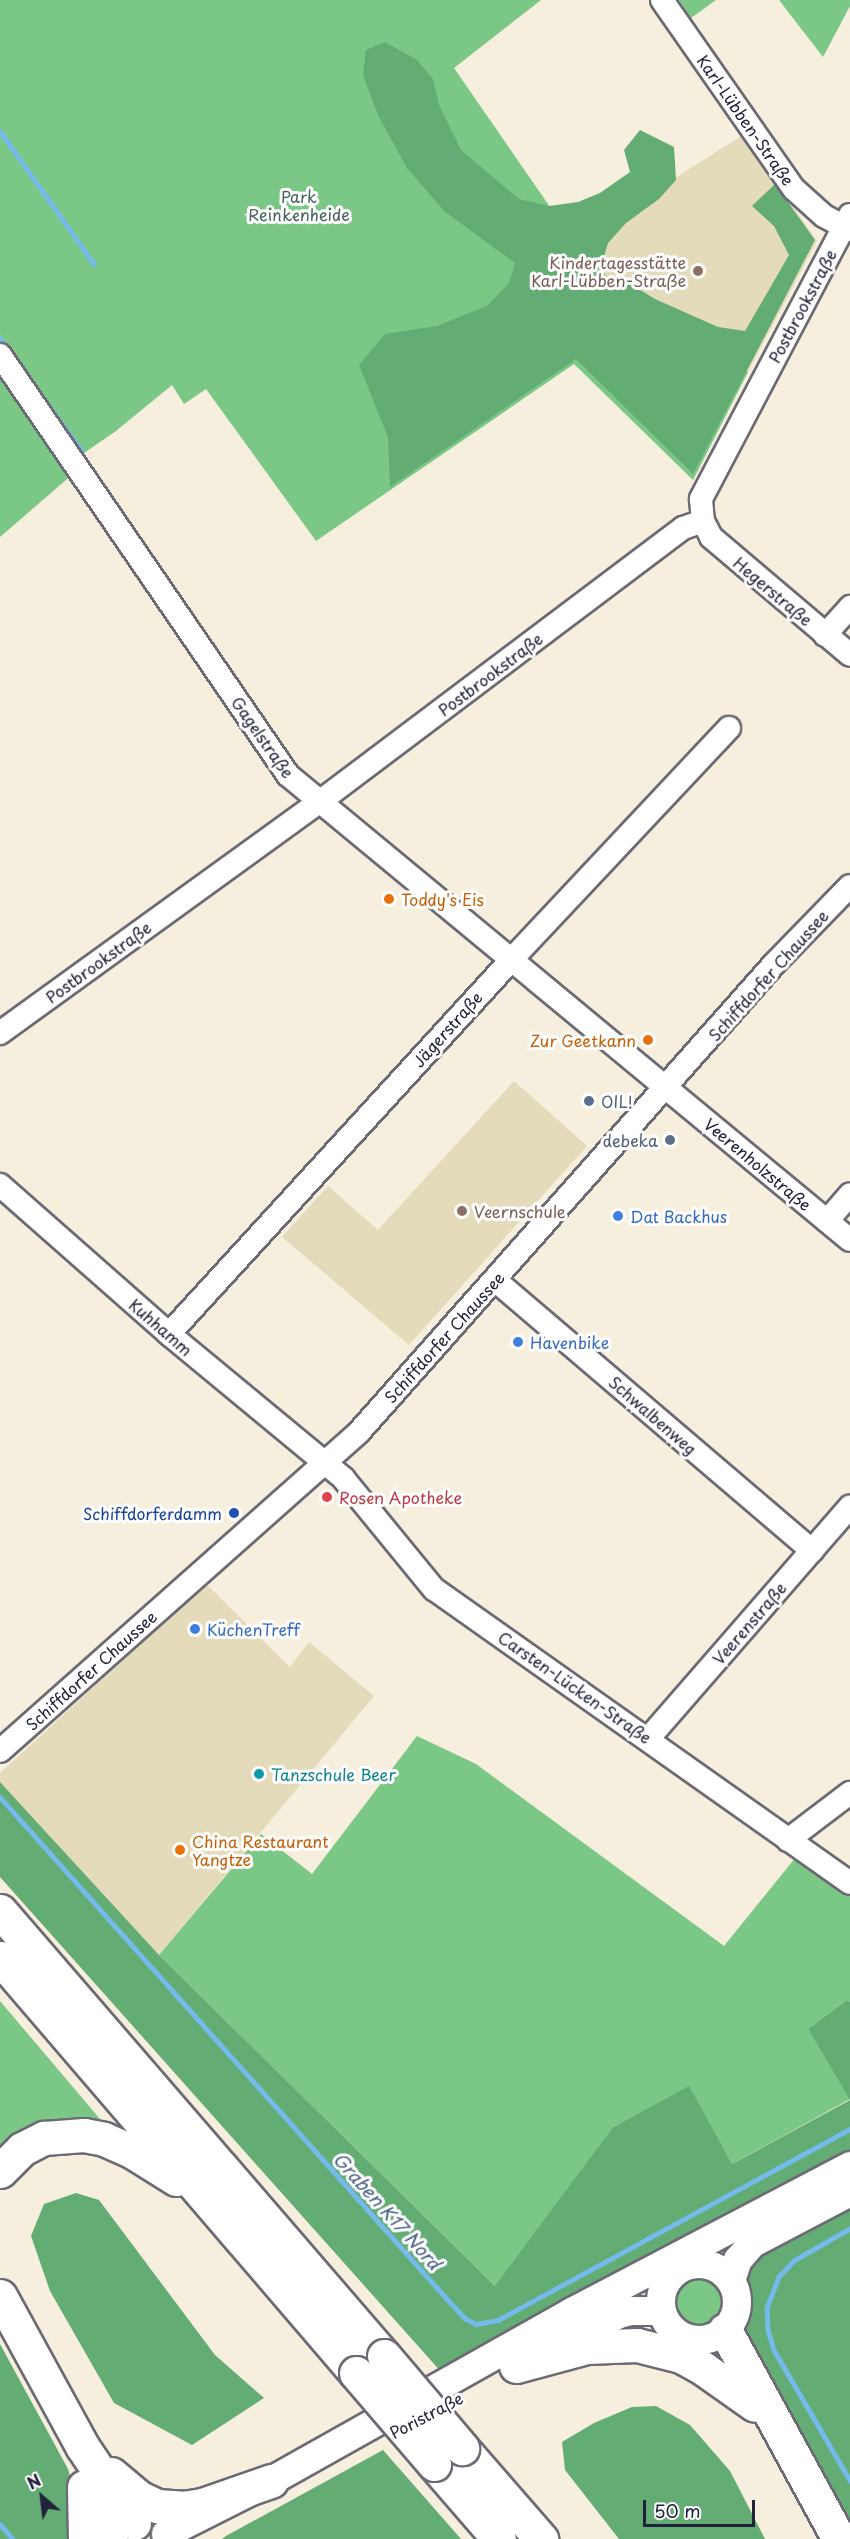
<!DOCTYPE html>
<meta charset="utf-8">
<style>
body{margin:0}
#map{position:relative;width:850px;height:2539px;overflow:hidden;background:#f6efde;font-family:"Playpen Sans",sans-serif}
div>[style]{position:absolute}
.built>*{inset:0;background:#e3dbba}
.green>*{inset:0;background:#7ac786}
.round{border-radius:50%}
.forest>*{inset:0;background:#63ac73}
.stream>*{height:4.5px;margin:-2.25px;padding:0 2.25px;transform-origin:2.25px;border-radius:2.25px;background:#74baeb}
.roads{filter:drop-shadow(2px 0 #6c6a74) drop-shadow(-2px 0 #6c6a74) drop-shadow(0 2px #6c6a74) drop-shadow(0 -2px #6c6a74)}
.minor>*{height:22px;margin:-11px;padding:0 11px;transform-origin:11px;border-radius:11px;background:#fff}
.major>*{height:28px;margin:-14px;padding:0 14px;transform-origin:14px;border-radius:14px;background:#fff}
.major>.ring{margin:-14px;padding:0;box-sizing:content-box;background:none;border:28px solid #fff;border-radius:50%}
.highway>*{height:33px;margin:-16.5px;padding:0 16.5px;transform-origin:16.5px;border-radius:16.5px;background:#fff}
.bridges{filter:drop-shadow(2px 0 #6c6a74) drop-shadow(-2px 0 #6c6a74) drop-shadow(0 2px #6c6a74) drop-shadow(0 -2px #6c6a74)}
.highway-bridge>*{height:33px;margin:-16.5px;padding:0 16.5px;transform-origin:16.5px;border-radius:16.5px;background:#fff}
.dots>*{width:16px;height:16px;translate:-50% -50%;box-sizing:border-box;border:3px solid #fff;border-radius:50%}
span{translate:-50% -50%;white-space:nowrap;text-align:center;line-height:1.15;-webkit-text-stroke:6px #fff;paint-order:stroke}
.street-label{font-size:16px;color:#22223b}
.park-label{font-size:16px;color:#456459}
.education-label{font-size:16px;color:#785e54}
.right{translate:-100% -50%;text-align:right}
.left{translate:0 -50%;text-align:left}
.food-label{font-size:16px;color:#c56008}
.service-label{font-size:16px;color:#4e5e75}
.shop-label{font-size:16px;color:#366cbe}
.health-label{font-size:16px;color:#be3a42}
.transit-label{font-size:16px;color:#164399}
.culture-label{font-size:16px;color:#0d838f}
.water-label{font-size:18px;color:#435f81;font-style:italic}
.north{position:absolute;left:12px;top:2467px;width:60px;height:60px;-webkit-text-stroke:4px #fff;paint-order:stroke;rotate:332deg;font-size:16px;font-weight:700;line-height:24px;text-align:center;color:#22223b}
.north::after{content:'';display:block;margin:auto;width:21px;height:27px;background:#22223b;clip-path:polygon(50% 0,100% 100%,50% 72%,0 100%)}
.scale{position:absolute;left:643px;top:2500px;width:112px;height:27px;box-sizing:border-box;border:3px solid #22223b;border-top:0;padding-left:8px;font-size:18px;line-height:21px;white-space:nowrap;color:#22223b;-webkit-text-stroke:4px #fff;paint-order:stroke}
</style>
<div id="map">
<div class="built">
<div style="clip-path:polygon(743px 135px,817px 241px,748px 372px,615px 301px,574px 242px)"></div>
<div style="clip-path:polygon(514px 1081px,587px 1146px,409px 1345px,282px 1237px,328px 1186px,378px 1230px)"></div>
<div style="clip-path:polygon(206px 1584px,290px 1667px,309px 1642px,374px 1696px,159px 1955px,0 1782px,0 1773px)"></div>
</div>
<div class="green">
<div style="clip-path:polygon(0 0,541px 0,454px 68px,615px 301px,748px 372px,693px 480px,574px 364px,316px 541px,206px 389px,184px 404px,172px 385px,116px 431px,84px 453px,0 335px)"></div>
<div style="clip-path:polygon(679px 0,716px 0,691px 18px)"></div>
<div style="clip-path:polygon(779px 0,850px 0,850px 6px,823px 57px)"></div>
<div style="clip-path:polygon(0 367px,74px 473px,0 537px)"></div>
<div style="clip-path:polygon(417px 1736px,476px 1764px,724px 1946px,796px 1857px,850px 1895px,850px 2002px,847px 2000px,808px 2029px,850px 2099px,732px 2164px,688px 2087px,613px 2127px,496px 2287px,159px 1955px,261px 1834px,312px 1874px)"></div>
<div style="clip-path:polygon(0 2001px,100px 2119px,66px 2121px,0 2154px)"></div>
<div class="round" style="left:673px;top:2275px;width:52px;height:52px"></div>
</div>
<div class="forest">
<div style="clip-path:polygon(385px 42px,417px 60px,433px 79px,439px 105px,461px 150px,519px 199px,549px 206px,578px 202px,600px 193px,630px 172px,624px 150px,640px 130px,674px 147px,676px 180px,659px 199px,626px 223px,608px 243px,600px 270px,616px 284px,632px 285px,655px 299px,718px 327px,745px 331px,789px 255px,774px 226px,752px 206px,775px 184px,815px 240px,693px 474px,576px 359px,390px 487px,388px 437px,359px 365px,385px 334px,437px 326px,487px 306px,509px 283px,515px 263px,444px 211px,407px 168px,378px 115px,363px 75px,366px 50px)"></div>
<div style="clip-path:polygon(0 1782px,159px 1955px,495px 2286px,613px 2127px,689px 2086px,732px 2164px,850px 2100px,808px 2029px,847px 2000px,850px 2002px,850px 2160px,443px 2374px,0 1877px)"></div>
<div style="clip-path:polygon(76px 2193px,99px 2200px,215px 2355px,264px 2398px,192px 2445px,114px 2403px,50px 2291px,31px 2236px,44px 2204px)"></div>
<div style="clip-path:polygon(850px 2201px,850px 2532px,738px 2331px,749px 2306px,743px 2276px,747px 2262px)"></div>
<div style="clip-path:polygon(0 2344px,68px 2469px,75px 2493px,74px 2539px,0 2539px)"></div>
<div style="clip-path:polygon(656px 2406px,690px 2425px,730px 2471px,765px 2539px,619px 2539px,565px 2470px,562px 2442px,594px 2423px,632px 2407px)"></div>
<div style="clip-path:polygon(383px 2450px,461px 2539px,222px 2539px,226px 2536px)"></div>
</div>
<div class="stream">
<div style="left:0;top:131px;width:163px;rotate:54.7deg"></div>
<div style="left:0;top:338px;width:14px;rotate:56deg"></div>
<div style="left:36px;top:388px;width:78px;rotate:53.9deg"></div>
<div style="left:0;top:1797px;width:674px;rotate:48.31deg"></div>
<div style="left:448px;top:2300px;width:25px;rotate:47deg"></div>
<div style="left:465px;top:2318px;width:13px;rotate:29deg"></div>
<div style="left:476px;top:2324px;width:22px;rotate:-10deg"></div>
<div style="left:498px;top:2320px;width:400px;rotate:-28.5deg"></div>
<div style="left:850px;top:2229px;width:64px;rotate:150.3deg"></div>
<div style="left:794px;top:2261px;width:22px;rotate:133deg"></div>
<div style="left:779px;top:2277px;width:33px;rotate:111deg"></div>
<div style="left:767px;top:2308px;width:22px;rotate:87deg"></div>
<div style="left:768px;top:2330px;width:21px;rotate:73deg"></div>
<div style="left:774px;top:2350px;width:151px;rotate:59.7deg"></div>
<div style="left:0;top:2524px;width:20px;rotate:49deg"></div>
</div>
<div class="roads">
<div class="minor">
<div style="left:662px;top:0;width:231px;rotate:55.1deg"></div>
<div style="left:794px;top:189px;width:40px;rotate:42deg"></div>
<div style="left:824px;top:216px;width:30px;rotate:28deg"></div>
<div style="left:850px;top:215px;width:321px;rotate:117.7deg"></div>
<div style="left:701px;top:499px;width:22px;rotate:85deg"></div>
<div style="left:703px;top:521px;width:18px;rotate:63deg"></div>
<div style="left:711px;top:537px;width:182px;rotate:40.3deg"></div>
<div style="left:0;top:355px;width:509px;rotate:55.56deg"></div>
<div style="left:288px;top:775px;width:729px;rotate:39.6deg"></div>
<div style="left:825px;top:635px;width:38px;rotate:-48deg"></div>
<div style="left:0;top:1033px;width:392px;rotate:-35.9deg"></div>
<div style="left:318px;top:803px;width:457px;rotate:-37deg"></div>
<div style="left:683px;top:528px;width:21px;rotate:-19deg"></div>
<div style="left:0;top:1185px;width:225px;rotate:41.4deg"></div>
<div style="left:169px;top:1334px;width:226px;rotate:39.6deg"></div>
<div style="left:343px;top:1478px;width:144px;rotate:50.7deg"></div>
<div style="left:434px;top:1589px;width:509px;rotate:35.25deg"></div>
<div style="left:827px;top:1221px;width:35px;rotate:-49deg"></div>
<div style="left:495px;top:1280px;width:417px;rotate:40.5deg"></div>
<div style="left:169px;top:1334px;width:508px;rotate:-47.55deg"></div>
<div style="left:512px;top:959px;width:317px;rotate:-46.8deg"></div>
<div style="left:648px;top:1739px;width:308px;rotate:-49deg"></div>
<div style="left:0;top:1751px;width:480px;rotate:-41.6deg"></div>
<div style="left:359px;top:1432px;width:627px;rotate:-48.43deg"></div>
<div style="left:775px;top:963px;width:107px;rotate:-45.8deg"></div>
<div style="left:788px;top:1840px;width:78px;rotate:-37.2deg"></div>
</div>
<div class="major">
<div class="ring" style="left:661px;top:2264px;width:48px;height:48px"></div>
<div style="left:731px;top:2281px;width:22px;rotate:-72deg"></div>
<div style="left:738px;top:2260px;width:23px;rotate:-49deg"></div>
<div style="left:753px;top:2243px;width:110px;rotate:-27.7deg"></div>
<div style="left:550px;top:2349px;width:77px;rotate:-26.9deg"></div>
<div style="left:619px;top:2314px;width:12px;rotate:-14deg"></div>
<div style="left:631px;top:2311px;width:30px"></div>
<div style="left:166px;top:2534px;width:118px;rotate:-26.8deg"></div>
<div style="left:271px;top:2481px;width:345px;rotate:-29.3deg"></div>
<div style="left:572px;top:2312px;width:314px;rotate:-27.7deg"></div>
</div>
<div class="highway">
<div style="left:0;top:1911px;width:588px;rotate:49.21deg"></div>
<div style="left:0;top:1958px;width:547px;rotate:49.38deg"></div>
<div style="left:0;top:2171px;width:31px;rotate:-45deg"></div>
<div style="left:22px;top:2149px;width:25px;rotate:-27deg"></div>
<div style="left:44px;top:2138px;width:40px;rotate:-4.3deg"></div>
<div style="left:84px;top:2135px;width:20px;rotate:11deg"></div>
<div style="left:104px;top:2139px;width:32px;rotate:24deg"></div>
<div style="left:133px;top:2152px;width:51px;rotate:32.1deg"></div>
<div style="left:0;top:2296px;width:171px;rotate:61.3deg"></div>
<div style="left:82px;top:2446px;width:93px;rotate:56deg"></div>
<div style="left:725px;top:2330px;width:238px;rotate:61.4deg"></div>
<div style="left:516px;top:2366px;width:73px;rotate:-15deg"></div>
<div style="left:587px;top:2347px;width:50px;rotate:-2.3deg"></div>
<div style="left:637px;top:2345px;width:45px;rotate:14deg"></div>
<div style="left:681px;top:2356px;width:26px;rotate:29deg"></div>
<div style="left:704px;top:2369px;width:62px;rotate:35.2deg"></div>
<div style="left:462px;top:2448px;width:121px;rotate:49deg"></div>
<div style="left:434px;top:2464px;width:99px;rotate:49.1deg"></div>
<div style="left:111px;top:2474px;width:38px;rotate:40deg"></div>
<div style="left:140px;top:2498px;width:19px;rotate:25deg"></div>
<div style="left:157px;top:2506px;width:26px;rotate:4deg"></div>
<div style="left:183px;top:2508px;width:19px;rotate:-9deg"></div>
<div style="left:202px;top:2505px;width:73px;rotate:-19.2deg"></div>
<div style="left:84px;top:2487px;width:52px;rotate:88.9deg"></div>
<div style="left:94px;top:2489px;width:28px;rotate:63deg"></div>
<div style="left:107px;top:2514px;width:22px;rotate:80deg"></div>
</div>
</div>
<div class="bridges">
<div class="highway-bridge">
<div style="left:384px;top:2356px;width:121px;rotate:49.7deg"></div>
<div style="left:356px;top:2373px;width:120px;rotate:49.4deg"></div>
</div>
</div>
<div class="dots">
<div style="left:698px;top:271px;background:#8d6e63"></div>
<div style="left:389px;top:899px;background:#e8710a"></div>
<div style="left:648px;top:1040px;background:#e8710a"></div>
<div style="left:589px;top:1101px;background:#5c6f8a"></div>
<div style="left:670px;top:1140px;background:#5c6f8a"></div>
<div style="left:462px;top:1211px;background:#8d6e63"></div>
<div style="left:618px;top:1216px;background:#3f7fe0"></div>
<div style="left:518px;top:1342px;background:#3f7fe0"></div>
<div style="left:327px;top:1497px;background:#e0444e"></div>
<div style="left:234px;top:1513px;background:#1a4fb4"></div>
<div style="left:195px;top:1629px;background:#3f7fe0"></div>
<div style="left:259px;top:1774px;background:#0f9aa8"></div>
<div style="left:180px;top:1850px;background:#e8710a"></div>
</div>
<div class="street-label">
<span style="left:746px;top:120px;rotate:55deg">Karl-Lübben-Straße</span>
<span style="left:802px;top:306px;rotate:-62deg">Postbrookstraße</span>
<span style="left:773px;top:591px;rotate:40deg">Hegerstraße</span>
<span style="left:490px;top:674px;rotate:-37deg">Postbrookstraße</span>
<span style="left:263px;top:737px;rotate:55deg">Gagelstraße</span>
<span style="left:98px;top:962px;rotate:-36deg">Postbrookstraße</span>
<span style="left:768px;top:975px;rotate:-48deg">Schiffdorfer Chaussee</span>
<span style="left:447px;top:1029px;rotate:-48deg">Jägerstraße</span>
<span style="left:758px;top:1164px;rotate:40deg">Veerenholzstraße</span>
<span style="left:161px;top:1327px;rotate:41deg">Kuhhamm</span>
<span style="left:444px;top:1337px;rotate:-48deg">Schiffdorfer Chaussee</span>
<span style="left:653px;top:1415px;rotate:41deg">Schwalbenweg</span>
<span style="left:749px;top:1623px;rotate:-49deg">Veerenstraße</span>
<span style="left:91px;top:1670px;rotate:-42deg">Schiffdorfer Chaussee</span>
<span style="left:575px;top:1687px;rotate:35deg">Carsten-Lücken-Straße</span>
<span style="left:426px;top:2415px;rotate:-28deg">Poristraße</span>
</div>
<div class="park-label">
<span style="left:299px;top:205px">Park<br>Reinkenheide</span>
</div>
<div class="education-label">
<span class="right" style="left:686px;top:271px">Kindertagesstätte<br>Karl-Lübben-Straße</span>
<span class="left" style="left:474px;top:1211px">Veernschule</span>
</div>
<div class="food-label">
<span class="left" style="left:401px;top:899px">Toddy's Eis</span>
<span class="right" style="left:636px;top:1040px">Zur Geetkann</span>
<span class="left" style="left:192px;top:1850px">China Restaurant<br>Yangtze</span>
</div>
<div class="service-label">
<span class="left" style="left:601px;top:1101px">OIL!</span>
<span class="right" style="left:658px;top:1140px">debeka</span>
</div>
<div class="shop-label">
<span class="left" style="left:630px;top:1216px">Dat Backhus</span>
<span class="left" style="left:530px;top:1342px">Havenbike</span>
<span class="left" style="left:207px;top:1629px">KüchenTreff</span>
</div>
<div class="health-label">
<span class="left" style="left:339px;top:1497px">Rosen Apotheke</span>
</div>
<div class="transit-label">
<span class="right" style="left:222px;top:1513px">Schiffdorferdamm</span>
</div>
<div class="culture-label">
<span class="left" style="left:271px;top:1774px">Tanzschule Beer</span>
</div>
<div class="water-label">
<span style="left:387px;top:2211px;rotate:48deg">Graben K17 Nord</span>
</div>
<div class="north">N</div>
<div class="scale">50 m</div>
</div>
